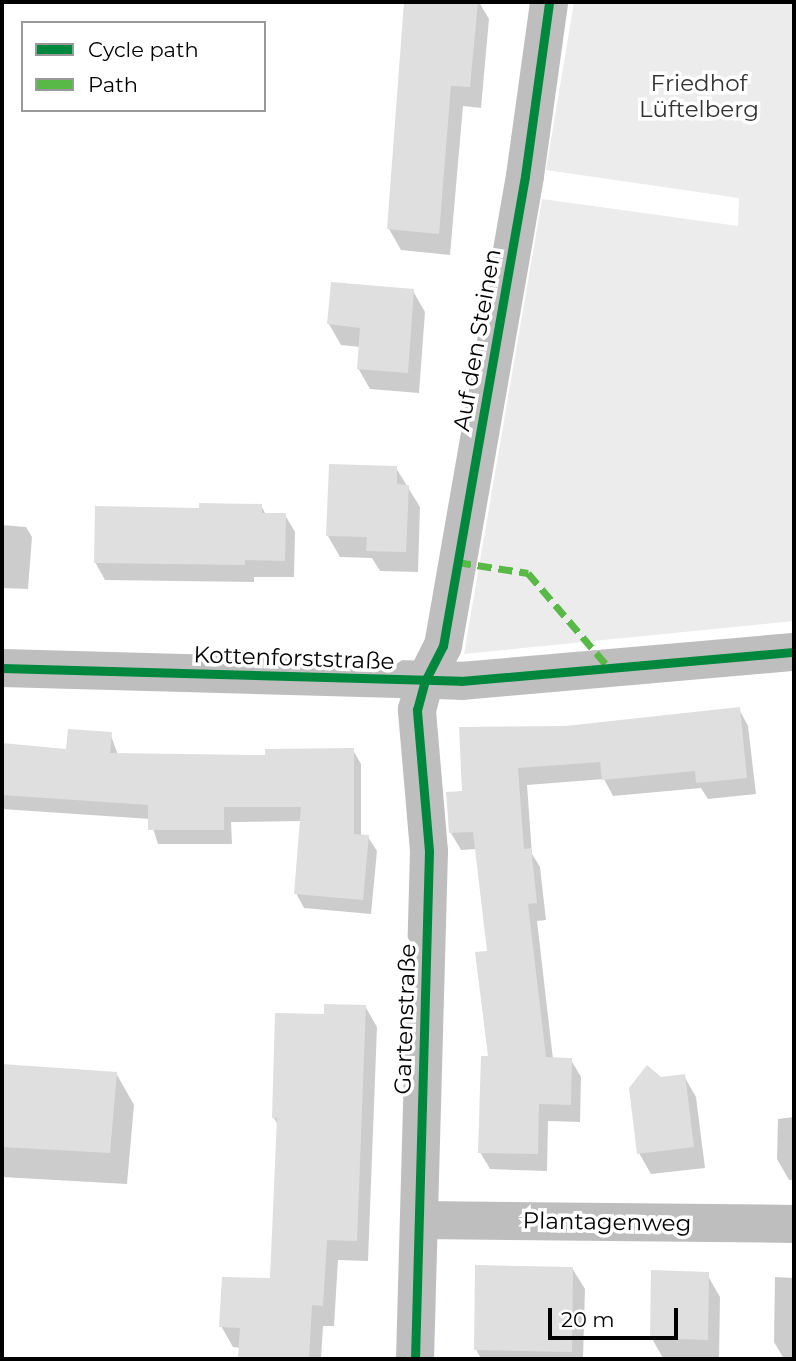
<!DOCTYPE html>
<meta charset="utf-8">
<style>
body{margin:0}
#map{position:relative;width:796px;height:1361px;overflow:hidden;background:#fff;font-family:Montserrat,sans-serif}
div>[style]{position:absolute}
.green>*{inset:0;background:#ececec}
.shadow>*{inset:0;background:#0003}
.building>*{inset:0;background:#dfdfdf}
.street>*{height:38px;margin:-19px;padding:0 19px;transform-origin:19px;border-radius:19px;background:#bebebe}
.quiet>*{height:7px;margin-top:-3.5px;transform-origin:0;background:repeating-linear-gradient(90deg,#58b947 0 14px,transparent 0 21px)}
.cycleway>*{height:9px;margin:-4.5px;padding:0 4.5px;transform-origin:4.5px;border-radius:4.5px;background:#00873e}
span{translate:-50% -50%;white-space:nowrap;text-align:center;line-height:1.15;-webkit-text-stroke:7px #fff;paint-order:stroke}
.park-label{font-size:23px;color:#333}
.street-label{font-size:23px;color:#000}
.frame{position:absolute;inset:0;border:4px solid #000;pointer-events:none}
.legend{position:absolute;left:21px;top:21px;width:245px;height:91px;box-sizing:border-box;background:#fff;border:2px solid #999;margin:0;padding:9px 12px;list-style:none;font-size:21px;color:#000}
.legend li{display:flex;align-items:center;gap:14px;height:35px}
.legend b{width:35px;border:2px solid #999}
.scale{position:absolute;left:548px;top:1308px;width:130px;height:32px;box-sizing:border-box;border:4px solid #000;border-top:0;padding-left:9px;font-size:21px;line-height:24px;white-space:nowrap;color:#000;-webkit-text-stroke:5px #fff;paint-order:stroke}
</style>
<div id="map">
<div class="green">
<div style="clip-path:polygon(574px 2px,794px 2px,794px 621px,464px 654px,542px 199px,738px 226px,739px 198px,546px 170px)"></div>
</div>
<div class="shadow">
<div style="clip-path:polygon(406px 2px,479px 2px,489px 19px,481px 108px,463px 106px,450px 255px,401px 250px,389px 229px)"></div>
<div style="clip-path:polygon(413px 291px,425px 312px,419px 393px,370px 389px,358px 368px,360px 347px,341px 345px,329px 324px)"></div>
<div style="clip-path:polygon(396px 468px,420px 507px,418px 572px,380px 571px,372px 558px,340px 557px,328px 536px)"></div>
<div style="clip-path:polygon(261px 505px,266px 515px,285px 515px,295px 532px,294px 577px,254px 577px,254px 582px,105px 580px,95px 562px,200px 510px)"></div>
<div style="clip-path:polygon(2px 525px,26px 527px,32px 537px,28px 589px,2px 588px)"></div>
<div style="clip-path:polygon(739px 709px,748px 726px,756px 794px,708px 799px,701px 788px,613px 796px,604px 779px,527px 785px,532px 854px,540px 867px,546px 920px,537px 921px,553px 1059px,571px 1060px,581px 1077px,580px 1122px,548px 1121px,547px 1171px,490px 1169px,480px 1152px,490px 1057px,489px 952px,477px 849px,461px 850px,451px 833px,464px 793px,565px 728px)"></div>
<div style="clip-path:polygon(110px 733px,118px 755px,266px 757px,353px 750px,361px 764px,361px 836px,368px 837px,377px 851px,371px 914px,304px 908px,296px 893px,302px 821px,231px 822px,232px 844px,158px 844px,150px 819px,2px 809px,2px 745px,68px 751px)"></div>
<div style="clip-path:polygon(365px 1006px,377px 1027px,368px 1261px,338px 1260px,334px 1326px,323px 1326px,321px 1359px,239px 1359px,240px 1348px,233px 1347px,221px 1326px,271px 1280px,279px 1126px,273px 1117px,325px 1016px)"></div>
<div style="clip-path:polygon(2px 1066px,116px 1073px,134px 1105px,127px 1184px,2px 1177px)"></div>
<div style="clip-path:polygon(684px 1076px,696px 1097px,705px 1168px,651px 1174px,639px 1153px,660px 1078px)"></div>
<div style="clip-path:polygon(794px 1117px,794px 1180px,789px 1180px,777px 1159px,778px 1119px)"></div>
<div style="clip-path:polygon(572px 1268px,585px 1289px,583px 1359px,481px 1359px,476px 1349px)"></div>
<div style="clip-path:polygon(708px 1276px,720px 1297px,719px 1359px,663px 1358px,651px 1337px)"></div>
<div style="clip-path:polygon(775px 1277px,794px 1278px,794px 1359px,784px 1359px,774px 1342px)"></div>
</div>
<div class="building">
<div style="clip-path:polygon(404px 2px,478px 2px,470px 87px,451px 86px,439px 234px,387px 229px)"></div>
<div style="clip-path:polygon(331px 282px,414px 289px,408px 373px,357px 369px,360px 328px,327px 324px)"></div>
<div style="clip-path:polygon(329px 464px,397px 466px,397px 484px,409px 485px,406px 552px,366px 551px,367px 537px,326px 536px)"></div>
<div style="clip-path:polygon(199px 503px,262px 504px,262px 513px,286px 513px,285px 561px,245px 560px,245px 565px,94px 563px,95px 506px,199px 508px)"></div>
<div style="clip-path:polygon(740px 707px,747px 778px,696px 783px,695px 771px,602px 780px,600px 762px,518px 768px,524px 849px,531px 848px,537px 903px,528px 904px,546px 1057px,572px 1058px,571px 1105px,539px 1104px,538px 1154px,478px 1153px,481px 1056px,488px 1056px,475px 952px,487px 951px,473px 832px,449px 833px,446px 792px,462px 791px,459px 727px,565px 726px)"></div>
<div style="clip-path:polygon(68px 729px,112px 732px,110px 753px,265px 755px,265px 749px,354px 748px,354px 834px,369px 835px,363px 900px,294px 894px,301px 807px,224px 807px,224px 830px,148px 830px,148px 805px,2px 795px,2px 743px,66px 749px)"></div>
<div style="clip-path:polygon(324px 1004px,366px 1005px,357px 1241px,327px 1240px,323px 1306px,312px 1305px,309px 1359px,238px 1357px,240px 1328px,219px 1327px,222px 1277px,270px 1278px,277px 1118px,272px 1118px,275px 1013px,324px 1014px)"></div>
<div style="clip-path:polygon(2px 1064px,117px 1072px,110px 1153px,2px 1147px)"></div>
<div style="clip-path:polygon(647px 1065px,661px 1077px,685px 1074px,694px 1147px,637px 1154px,629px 1088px)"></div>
<div style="clip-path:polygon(475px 1265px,573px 1267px,572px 1352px,474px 1350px)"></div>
<div style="clip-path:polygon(651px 1270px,709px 1272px,708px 1340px,650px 1338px)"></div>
</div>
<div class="street">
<div style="left:2px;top:668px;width:459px;rotate:1.6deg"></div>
<div style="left:461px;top:681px;width:334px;rotate:-5deg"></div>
<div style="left:419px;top:1220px;width:375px;rotate:0.6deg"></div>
<div style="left:415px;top:1359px;width:508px;rotate:-88.42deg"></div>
<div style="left:429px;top:851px;width:142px;rotate:-94.9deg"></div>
<div style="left:417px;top:710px;width:30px;rotate:-75deg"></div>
<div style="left:425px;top:681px;width:39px;rotate:-63deg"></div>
<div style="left:443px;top:646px;width:477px;rotate:-80.1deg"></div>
<div style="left:525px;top:176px;width:176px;rotate:-82.1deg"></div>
</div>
<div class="quiet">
<div style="left:457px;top:562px;width:72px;rotate:8.8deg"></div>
<div style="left:528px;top:573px;width:125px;rotate:49.5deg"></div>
</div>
<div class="cycleway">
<div style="left:2px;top:668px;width:459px;rotate:1.6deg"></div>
<div style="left:461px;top:681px;width:334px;rotate:-5deg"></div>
<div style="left:415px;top:1359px;width:508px;rotate:-88.42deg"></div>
<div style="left:429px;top:851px;width:142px;rotate:-94.9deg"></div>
<div style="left:417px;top:710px;width:30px;rotate:-75deg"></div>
<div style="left:425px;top:681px;width:39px;rotate:-63deg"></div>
<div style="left:443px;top:646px;width:477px;rotate:-80.1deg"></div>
<div style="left:525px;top:176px;width:176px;rotate:-82.1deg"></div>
</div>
<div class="park-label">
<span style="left:699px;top:96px">Friedhof<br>Lüftelberg</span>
</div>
<div class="street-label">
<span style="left:477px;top:340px;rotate:-80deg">Auf den Steinen</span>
<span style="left:294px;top:658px;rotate:2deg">Kottenforststraße</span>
<span style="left:405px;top:1019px;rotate:-88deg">Gartenstraße</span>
<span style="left:607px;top:1222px;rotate:1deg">Plantagenweg</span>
</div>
<div class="frame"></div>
<ul class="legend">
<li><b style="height:9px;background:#00873e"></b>Cycle path</li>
<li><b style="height:9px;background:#58b947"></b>Path</li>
</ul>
<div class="scale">20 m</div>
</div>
